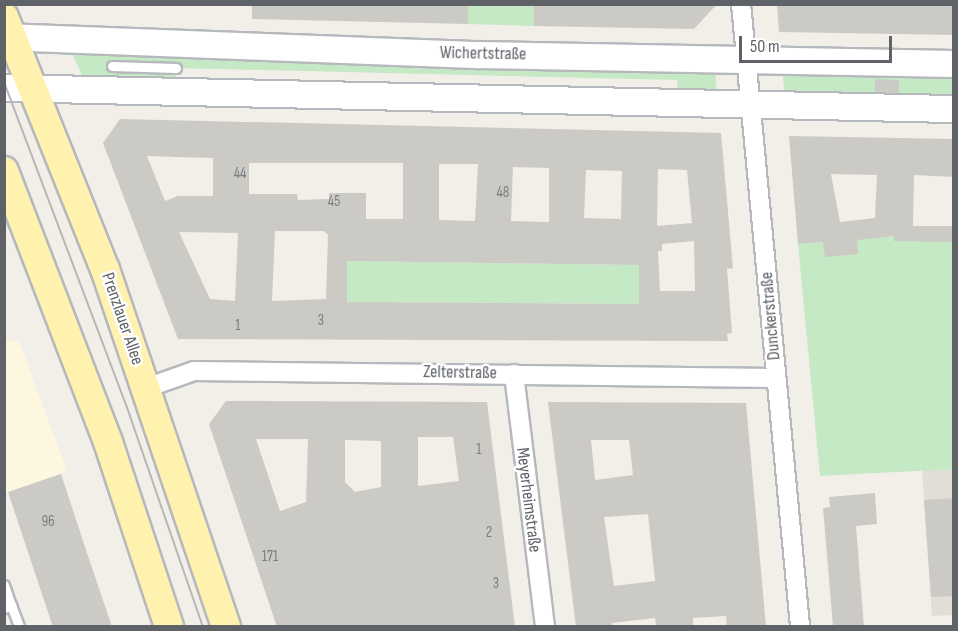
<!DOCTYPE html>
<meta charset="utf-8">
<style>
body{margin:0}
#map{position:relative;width:958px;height:631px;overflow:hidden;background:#f1efe8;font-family:"Sofia Sans Condensed",sans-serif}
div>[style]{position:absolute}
.commercial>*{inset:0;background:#fef7e0}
.education>*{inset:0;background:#e1ded6}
.green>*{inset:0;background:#c5e8c5}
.building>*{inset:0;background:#cccac5}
.roads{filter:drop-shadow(2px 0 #b5b8bc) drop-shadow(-2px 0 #b5b8bc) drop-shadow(0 2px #b5b8bc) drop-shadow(0 -2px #b5b8bc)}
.lane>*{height:9px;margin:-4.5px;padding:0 4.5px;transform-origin:4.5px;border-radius:4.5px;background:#fff}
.street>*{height:18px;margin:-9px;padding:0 9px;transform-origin:9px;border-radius:9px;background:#fff}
.secondary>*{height:26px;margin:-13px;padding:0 13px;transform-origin:13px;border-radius:13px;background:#fff}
.primary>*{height:28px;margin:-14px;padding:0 14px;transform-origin:14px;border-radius:14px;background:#fff2af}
.tram>*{height:1.5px;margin:-0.75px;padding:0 0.75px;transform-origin:0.75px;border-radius:0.75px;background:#b6b7b8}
span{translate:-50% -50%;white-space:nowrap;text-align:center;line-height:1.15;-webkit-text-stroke:5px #fff;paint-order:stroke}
.number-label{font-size:15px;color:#7a7d7f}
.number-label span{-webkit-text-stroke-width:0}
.street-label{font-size:18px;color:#5f6368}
.frame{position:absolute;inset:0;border:6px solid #5f6368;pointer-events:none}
.scale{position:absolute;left:739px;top:36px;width:153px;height:27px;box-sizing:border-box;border:3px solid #5f6368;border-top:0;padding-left:8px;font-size:18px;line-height:21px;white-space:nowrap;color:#5f6368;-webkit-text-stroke:4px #fff;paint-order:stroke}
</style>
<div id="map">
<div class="commercial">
<div style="clip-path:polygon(5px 341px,19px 341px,67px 471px,5px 493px)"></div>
</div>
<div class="education">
<div style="clip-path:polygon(953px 469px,953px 615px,932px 616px,922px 470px)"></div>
</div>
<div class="green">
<div style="clip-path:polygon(468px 5px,534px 5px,534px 26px,468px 24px)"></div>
<div style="clip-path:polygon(evenodd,71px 51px,715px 68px,717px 96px,85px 81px,71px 51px,176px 68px,677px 80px,678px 89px,176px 77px,176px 68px)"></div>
<div style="clip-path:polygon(782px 67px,953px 71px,953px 101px,785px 97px)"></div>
<div style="clip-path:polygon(894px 236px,953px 242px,953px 469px,820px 476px,798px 244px)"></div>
<div style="clip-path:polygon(347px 261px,639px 265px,639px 304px,347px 302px)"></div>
</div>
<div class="building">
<div style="clip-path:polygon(252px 4px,468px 4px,468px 24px,252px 19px)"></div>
<div style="clip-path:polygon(534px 4px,717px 4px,694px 29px,534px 26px)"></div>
<div style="clip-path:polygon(777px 4px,954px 4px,954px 35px,779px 32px)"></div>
<div style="clip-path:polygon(875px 79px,899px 80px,899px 93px,875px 92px)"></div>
<div style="clip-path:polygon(evenodd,120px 119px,721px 133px,733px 268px,727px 269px,732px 333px,727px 334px,728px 341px,717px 341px,178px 339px,103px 143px,120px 119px,147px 156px,213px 158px,213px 196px,178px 196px,165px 201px,147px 156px,120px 119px,249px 163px,403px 163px,403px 219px,366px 219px,366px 193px,329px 193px,329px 199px,298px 200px,297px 194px,249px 194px,249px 163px,120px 119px,439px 164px,478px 164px,475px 221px,439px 220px,439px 164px,120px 119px,513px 167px,549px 168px,549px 222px,511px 221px,513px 167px,120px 119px,658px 169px,687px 170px,692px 223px,657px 226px,658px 169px,120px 119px,586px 170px,622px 171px,621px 219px,584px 218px,586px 170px,120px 119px,275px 231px,324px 231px,328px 235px,326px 299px,272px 301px,275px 231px,120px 119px,179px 232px,238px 233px,235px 301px,210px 299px,179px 232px,120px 119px,694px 241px,695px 291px,660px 291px,658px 251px,662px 251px,662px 244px,694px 241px,120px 119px,347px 261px,639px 265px,639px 304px,347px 302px,347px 261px)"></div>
<div style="clip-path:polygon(evenodd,789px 136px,954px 139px,954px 177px,914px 175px,913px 226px,954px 226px,954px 242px,894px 241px,894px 236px,857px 240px,858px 254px,825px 257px,823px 242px,798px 244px,789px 136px,831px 174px,877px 175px,875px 218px,840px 222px,831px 174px)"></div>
<div style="clip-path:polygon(evenodd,226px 401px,487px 402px,515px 627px,277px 627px,209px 424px,226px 401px,418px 437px,453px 437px,459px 481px,418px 486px,418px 437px,226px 401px,256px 439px,308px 439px,306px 502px,280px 511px,256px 439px,226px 401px,345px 440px,381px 441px,381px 487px,355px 492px,345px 482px,345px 440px)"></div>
<div style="clip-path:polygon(evenodd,548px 402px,746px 403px,766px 627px,727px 627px,726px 616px,693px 618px,693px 627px,656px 627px,655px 618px,612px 623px,612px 627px,576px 627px,548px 402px,591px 440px,629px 440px,633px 475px,595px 480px,591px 440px,548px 402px,648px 514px,655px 581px,614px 586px,604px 517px,648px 514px)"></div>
<div style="clip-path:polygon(61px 474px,87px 553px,112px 627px,53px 627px,8px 492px)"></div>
<div style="clip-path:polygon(875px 493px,877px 524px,856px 526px,864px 627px,833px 627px,823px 508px,830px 507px,829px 497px)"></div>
<div style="clip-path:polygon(954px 498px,954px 596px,931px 597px,924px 500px)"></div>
</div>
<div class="roads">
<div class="lane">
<div style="left:112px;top:66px;width:64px;rotate:1.8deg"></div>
<div style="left:4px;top:585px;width:21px;rotate:71deg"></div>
<div style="left:4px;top:608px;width:8px;rotate:-23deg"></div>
<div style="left:11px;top:605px;width:22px;rotate:69deg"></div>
</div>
<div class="street">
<div style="left:741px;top:4px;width:625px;rotate:84.58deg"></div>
<div style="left:514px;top:374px;width:254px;rotate:83deg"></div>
<div style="left:146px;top:388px;width:51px;rotate:-19.5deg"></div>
<div style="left:194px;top:371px;width:582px;rotate:0.69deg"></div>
</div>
<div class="secondary">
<div style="left:4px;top:37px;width:477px;rotate:2.2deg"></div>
<div style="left:481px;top:55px;width:473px;rotate:1.1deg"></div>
<div style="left:4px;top:88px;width:950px;rotate:1.27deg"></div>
</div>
<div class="primary">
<div style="left:4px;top:17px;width:271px;rotate:68.2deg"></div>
<div style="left:105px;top:269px;width:377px;rotate:71.3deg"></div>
<div style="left:4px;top:171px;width:290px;rotate:69deg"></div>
<div style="left:108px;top:442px;width:194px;rotate:71.7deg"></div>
</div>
</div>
<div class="tram">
<div style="left:4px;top:81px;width:357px;rotate:69.3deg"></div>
<div style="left:130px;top:415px;width:223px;rotate:70.9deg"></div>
</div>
<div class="number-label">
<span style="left:240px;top:174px">44</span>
<span style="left:503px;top:193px">48</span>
<span style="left:334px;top:202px">45</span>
<span style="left:321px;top:321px">3</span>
<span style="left:238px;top:326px">1</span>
<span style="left:479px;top:450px">1</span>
<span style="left:48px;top:522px">96</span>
<span style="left:489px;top:533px">2</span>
<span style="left:270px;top:557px">171</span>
<span style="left:496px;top:584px">3</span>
</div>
<div class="street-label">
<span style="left:483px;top:54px;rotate:1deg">Wichertstraße</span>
<span style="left:771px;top:316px;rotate:-95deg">Dunckerstraße</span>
<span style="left:122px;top:319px;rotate:71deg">Prenzlauer Allee</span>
<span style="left:460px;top:373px;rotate:1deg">Zelterstraße</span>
<span style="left:528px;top:500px;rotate:83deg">Meyerheimstraße</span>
</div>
<div class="frame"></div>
<div class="scale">50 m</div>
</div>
